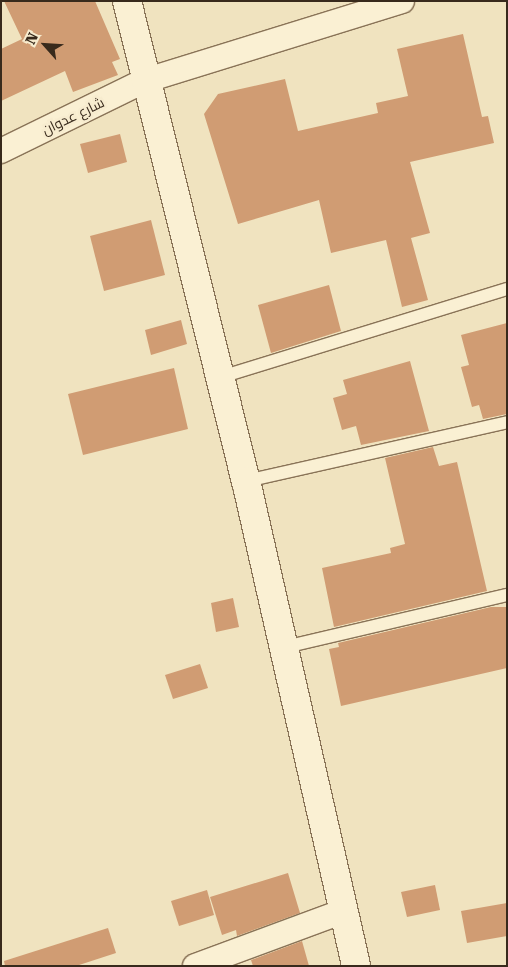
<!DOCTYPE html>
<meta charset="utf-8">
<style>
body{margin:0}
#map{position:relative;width:508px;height:967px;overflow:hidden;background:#f0e3bf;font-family:"Roboto Serif",Cairo,serif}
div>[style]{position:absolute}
.building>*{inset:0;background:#d09c73}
.roads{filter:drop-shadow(1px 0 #897357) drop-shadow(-1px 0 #897357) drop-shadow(0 1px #897357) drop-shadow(0 -1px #897357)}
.service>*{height:12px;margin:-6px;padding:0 6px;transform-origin:6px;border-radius:6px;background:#faf0d3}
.minor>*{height:24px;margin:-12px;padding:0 12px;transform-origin:12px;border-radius:12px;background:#faf0d3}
.tertiary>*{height:28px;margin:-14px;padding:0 14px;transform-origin:14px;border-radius:14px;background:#faf0d3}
span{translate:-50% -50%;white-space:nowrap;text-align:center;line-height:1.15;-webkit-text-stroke:5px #f7eccf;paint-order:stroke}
.street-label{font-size:14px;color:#382a1c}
.frame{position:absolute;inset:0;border:2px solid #382a1c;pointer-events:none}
.north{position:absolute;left:20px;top:20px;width:50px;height:50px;-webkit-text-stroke:4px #f7eccf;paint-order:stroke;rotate:296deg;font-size:14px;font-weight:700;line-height:20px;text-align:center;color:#382a1c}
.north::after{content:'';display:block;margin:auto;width:18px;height:22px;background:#382a1c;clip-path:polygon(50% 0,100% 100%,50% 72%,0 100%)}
</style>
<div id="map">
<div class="building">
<div style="clip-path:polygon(4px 1px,95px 1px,120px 59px,112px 62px,118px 75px,73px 92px,65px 71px,1px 101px,1px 49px,22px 39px)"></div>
<div style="clip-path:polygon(463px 34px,482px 117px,488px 116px,494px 143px,410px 162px,430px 233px,411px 238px,428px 300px,402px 307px,386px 240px,331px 253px,319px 200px,238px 224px,204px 114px,218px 94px,285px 79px,298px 131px,378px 113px,376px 103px,408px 96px,397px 49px)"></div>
<div style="clip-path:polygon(120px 134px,127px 162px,88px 173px,80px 144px)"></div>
<div style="clip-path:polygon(151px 220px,165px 275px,104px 291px,90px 236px)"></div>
<div style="clip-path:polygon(329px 285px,341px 331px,271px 353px,258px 305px)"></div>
<div style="clip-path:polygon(181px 320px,187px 344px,151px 355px,145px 330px)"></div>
<div style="clip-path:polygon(507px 323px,507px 414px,483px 419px,479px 405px,472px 407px,461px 367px,469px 365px,461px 335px)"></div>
<div style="clip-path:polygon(410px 361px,429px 431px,361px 445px,356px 426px,342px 430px,333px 398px,347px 394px,343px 380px)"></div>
<div style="clip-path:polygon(174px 368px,188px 429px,83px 455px,68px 394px)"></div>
<div style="clip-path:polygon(433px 447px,439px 466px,457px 462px,487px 591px,334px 627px,322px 568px,391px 553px,390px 548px,405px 544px,385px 458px)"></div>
<div style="clip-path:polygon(233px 598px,239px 627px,216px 632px,211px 603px)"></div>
<div style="clip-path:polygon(491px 607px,507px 607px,507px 668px,341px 706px,329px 649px,339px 647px,338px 643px)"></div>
<div style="clip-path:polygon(200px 664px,208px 688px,173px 699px,165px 675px)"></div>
<div style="clip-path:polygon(288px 873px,300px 913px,237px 936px,236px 930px,222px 935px,210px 897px)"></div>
<div style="clip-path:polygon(435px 885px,440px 910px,407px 917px,401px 892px)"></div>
<div style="clip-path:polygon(207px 890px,214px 915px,179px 926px,171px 901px)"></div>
<div style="clip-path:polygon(507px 903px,507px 936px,467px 943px,461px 911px)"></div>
<div style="clip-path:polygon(108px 928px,116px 953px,76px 966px,5px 966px,4px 961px)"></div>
<div style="clip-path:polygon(302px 941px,309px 966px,253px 966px,251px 960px)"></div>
</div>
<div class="roads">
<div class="service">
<div style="left:221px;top:377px;width:299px;rotate:-17.1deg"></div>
<div style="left:246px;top:481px;width:268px;rotate:-12.7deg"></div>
<div style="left:285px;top:647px;width:228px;rotate:-13.2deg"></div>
</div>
<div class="minor">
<div style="left:1px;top:151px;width:159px;rotate:-26.1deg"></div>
<div style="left:144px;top:81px;width:270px;rotate:-17.2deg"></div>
<div style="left:195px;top:966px;width:159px;rotate:-20.3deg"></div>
</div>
<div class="tertiary">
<div style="left:127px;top:1px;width:495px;rotate:76.1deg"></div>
<div style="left:246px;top:481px;width:497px;rotate:77.2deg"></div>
</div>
</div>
<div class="street-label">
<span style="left:73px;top:116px;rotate:-26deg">شارع عدوان</span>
</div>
<div class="frame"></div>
<div class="north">N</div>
</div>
